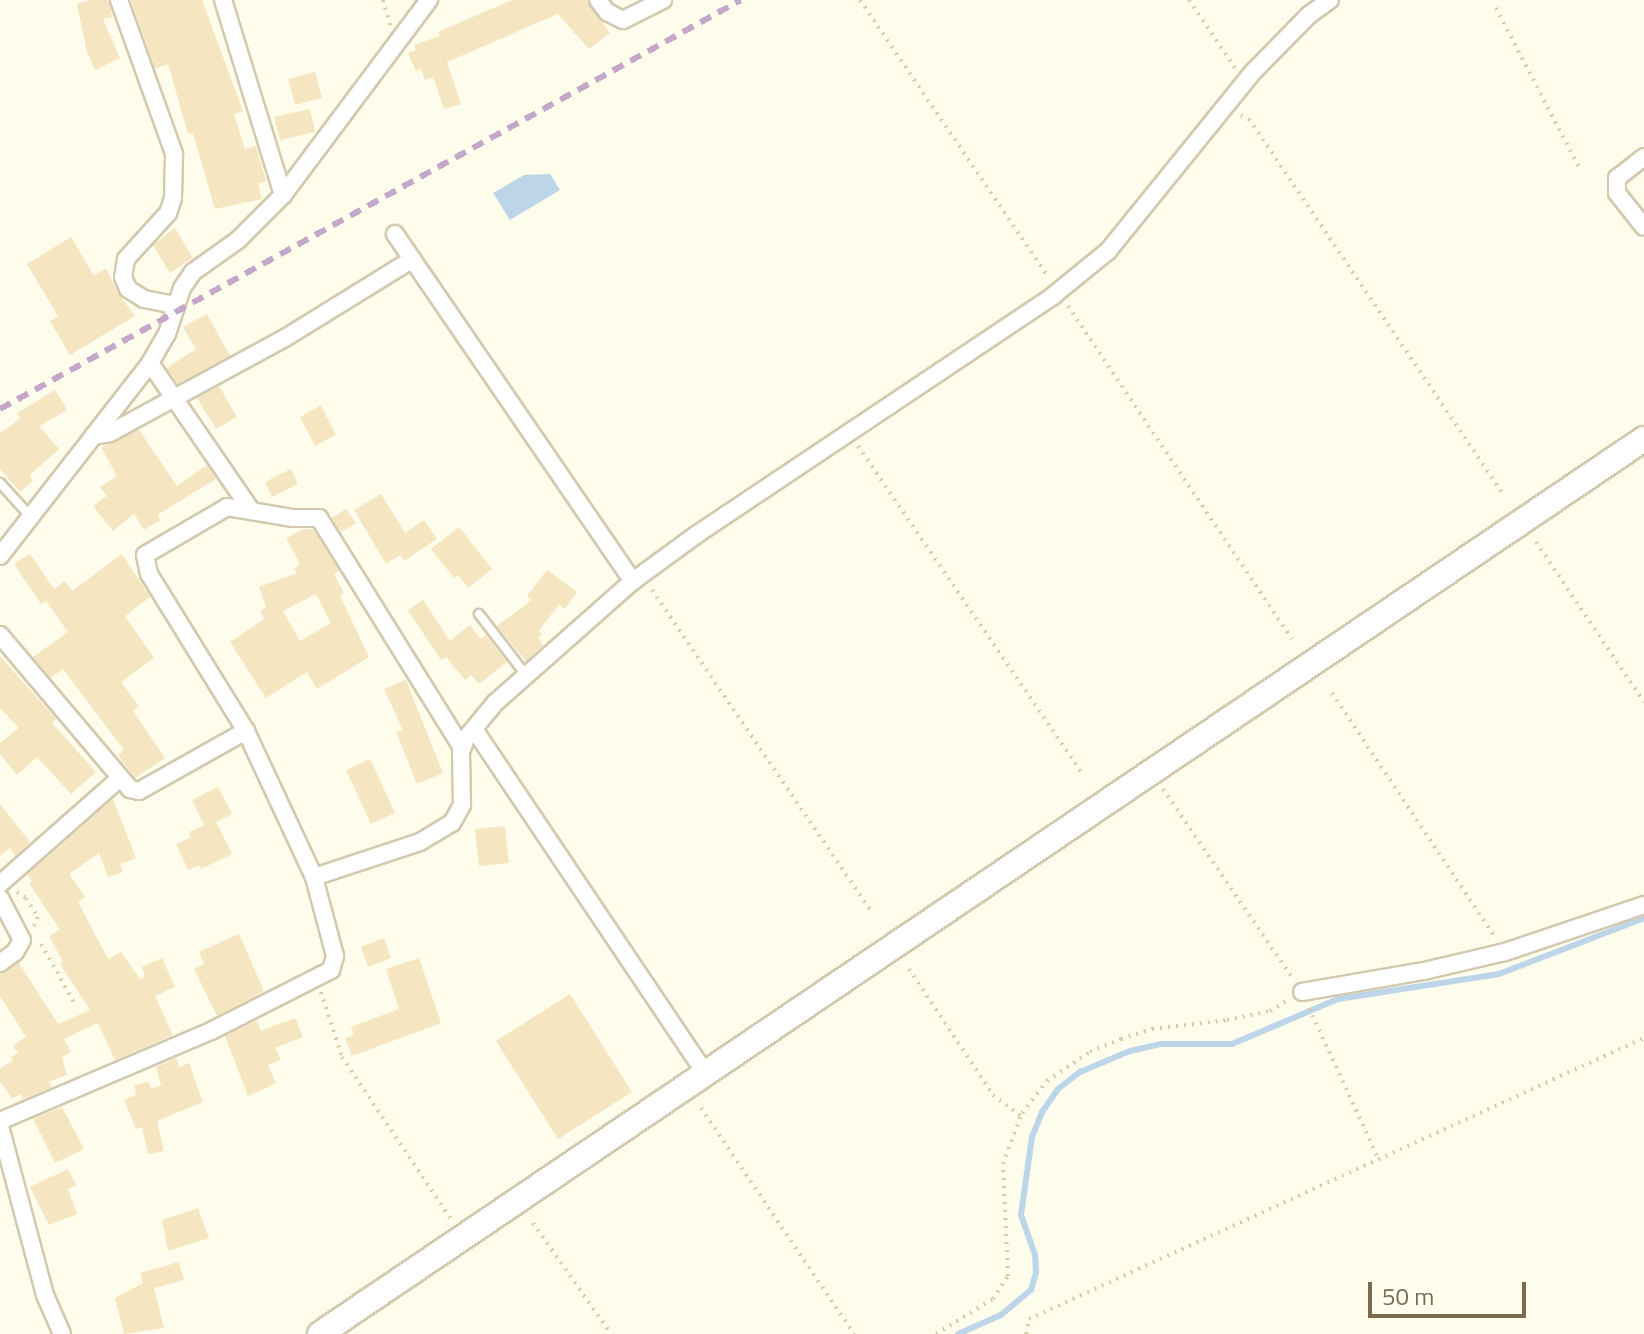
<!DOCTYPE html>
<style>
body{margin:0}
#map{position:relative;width:1644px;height:1334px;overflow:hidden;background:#fefceb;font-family:"Titillium Web",sans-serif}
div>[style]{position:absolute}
.water>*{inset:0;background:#bdd5e9}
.stream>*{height:6px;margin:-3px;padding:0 3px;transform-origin:3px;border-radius:3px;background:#bdd5e9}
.building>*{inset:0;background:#f5e6c1}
.path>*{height:4px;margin-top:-2px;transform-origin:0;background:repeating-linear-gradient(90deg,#dbcaa3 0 2px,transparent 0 8px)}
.roads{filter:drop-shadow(2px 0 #d2c9af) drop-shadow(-2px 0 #d2c9af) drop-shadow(0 2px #d2c9af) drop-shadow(0 -2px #d2c9af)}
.lane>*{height:8px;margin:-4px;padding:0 4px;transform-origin:4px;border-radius:4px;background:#fff}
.street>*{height:16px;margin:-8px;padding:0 8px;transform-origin:8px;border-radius:8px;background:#fff}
.secondary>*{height:24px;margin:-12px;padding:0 12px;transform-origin:12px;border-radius:12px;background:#fff}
.rail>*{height:6px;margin-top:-3px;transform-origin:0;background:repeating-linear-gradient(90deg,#c5a7ca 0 12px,transparent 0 20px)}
span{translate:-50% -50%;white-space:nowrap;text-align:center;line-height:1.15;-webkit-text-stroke:7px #fffef3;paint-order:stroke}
.scale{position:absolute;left:1368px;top:1282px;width:158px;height:36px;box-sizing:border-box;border:4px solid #7c6b4b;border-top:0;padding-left:10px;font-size:24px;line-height:28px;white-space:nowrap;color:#7c6b4b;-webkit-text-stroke:6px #fffef3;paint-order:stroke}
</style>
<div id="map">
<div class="water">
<div style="clip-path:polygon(550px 174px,560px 190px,510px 220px,493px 193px,524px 175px)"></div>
</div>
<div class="stream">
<div style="left:958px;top:1334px;width:47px;rotate:-23.8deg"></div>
<div style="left:1001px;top:1315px;width:39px;rotate:-40deg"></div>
<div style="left:1031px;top:1290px;width:19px;rotate:-74deg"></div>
<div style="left:1036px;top:1272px;width:17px;rotate:-93deg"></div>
<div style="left:1035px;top:1255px;width:42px;rotate:-109.3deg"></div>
<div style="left:1021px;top:1215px;width:79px;rotate:-82deg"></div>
<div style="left:1032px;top:1137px;width:27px;rotate:-68deg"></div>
<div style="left:1042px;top:1112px;width:28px;rotate:-55deg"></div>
<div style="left:1058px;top:1089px;width:28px;rotate:-38deg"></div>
<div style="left:1080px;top:1072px;width:54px;rotate:-22.8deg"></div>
<div style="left:1130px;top:1051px;width:32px;rotate:-13deg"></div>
<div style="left:1161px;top:1044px;width:71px"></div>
<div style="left:1232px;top:1044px;width:115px;rotate:-23deg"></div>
<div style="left:1338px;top:999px;width:163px;rotate:-8.8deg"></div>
<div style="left:1499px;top:974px;width:155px;rotate:-21.1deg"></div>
</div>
<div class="building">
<div style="clip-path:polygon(90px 0,108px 0,113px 17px,103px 19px,120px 58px,95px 70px,87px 52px,77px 4px)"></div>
<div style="clip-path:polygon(131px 0,202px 0,243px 111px,234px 114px,245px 149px,256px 146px,259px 156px,266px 181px,258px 183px,262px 199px,215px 209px,193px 133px,188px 134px,168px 64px,155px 69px)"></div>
<div style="clip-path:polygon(512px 0,587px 0,610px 33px,589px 49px,558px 14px,447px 62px,461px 104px,444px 109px,433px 77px,425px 80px,421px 69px,416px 71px,408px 53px,416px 50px,414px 45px,440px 36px,438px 32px)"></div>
<div style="clip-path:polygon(315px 72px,322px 98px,295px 105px,288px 79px)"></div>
<div style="clip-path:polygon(310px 109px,315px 132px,280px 140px,274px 117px)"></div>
<div style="clip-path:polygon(175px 228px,193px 258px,170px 273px,153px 245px)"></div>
<div style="clip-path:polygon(71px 237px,94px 276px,106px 268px,118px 293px,135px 316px,70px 355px,50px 321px,58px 316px,27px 264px)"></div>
<div style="clip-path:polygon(207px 314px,230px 356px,178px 384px,167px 368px,196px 349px,183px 327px)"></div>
<div style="clip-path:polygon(219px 386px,237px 417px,216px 429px,197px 398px)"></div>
<div style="clip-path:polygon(55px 390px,67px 410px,39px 426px,59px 449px,29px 476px,33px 481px,20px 492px,0 469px,0 433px,20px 419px,17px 413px)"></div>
<div style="clip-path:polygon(321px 405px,336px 435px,315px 446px,300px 417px)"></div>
<div style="clip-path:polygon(139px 430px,177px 486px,207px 465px,216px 479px,157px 515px,160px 520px,144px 530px,134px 514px,113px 531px,93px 506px,107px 496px,100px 487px,117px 476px,101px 447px)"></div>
<div style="clip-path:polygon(291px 469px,298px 484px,272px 497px,265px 482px)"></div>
<div style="clip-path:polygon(381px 494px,405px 533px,424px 520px,437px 539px,404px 561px,400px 555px,386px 564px,354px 510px)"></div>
<div style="clip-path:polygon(346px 509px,356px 523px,341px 532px,332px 518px)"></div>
<div style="clip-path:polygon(459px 527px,492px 569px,468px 588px,458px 575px,454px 578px,431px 549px)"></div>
<div style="clip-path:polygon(evenodd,304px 529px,313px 529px,339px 571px,334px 574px,344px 593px,340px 596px,369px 657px,317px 689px,307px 672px,266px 698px,230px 642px,264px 619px,260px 611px,266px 607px,259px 587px,297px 573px,294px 568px,300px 564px,286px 538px,304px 529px,316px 594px,331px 623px,300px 641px,283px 611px,316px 594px)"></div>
<div style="clip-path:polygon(30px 554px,54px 589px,65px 581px,72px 591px,122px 554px,150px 597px,125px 616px,154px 658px,121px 682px,139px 706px,133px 711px,165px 758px,135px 778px,118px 755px,124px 750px,63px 669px,50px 678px,33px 657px,68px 632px,46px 601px,41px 604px,14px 564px)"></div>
<div style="clip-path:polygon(547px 570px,577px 592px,565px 609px,559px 604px,539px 631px,542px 635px,538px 638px,543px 645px,526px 661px,497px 626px,532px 600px,527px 596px)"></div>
<div style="clip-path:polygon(423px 600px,450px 641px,470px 625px,481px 639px,486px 635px,507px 662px,479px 684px,471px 675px,465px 680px,446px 657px,441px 660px,408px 610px)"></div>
<div style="clip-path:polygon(0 656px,56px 719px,52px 723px,96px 772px,71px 794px,37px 757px,17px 775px,0 754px,0 743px,19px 728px,0 708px)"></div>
<div style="clip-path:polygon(406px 680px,443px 773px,417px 784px,396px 732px,403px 730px,384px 689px)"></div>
<div style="clip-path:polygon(370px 759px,395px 813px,371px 824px,346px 770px)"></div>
<div style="clip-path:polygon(218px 787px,232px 814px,216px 822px,232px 854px,201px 869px,199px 865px,188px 870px,176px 844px,191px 837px,189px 832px,204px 825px,192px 800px)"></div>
<div style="clip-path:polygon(113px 799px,136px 858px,120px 864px,123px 872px,108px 877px,99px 853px,69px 874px,85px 897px,78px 902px,108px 959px,121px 952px,140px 979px,145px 977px,142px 967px,162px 958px,175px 987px,155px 996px,173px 1035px,115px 1060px,98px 1023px,64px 1039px,71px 1052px,62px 1057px,67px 1075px,49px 1082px,52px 1087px,23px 1099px,20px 1094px,12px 1099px,0 1081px,0 1069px,13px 1060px,11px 1057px,18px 1053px,13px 1046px,26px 1037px,0 996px,0 974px,19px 963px,58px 1024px,90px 1010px,60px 964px,63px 962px,49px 936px,60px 930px,29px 883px,32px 881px,27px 875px)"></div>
<div style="clip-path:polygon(0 804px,30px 842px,15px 856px,10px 848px,0 856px)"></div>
<div style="clip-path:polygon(505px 826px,509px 863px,479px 866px,475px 829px)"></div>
<div style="clip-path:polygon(239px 934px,264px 991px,217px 1016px,194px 969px,204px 964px,199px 952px)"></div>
<div style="clip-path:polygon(384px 938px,391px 958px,368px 967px,361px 947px)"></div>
<div style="clip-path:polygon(419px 958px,441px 1023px,352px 1056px,345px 1038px,354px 1035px,351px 1027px,399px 1009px,386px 969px)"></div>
<div style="clip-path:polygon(570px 994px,632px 1092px,558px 1139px,496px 1041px)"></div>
<div style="clip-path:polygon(295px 1018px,303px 1037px,275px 1048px,281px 1060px,268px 1065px,276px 1083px,248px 1096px,225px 1036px,257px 1020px,261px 1031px)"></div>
<div style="clip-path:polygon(176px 1058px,179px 1067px,189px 1063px,203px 1102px,157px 1121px,164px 1151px,148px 1154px,142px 1127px,136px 1129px,124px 1100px,136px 1095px,134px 1085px,149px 1082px,151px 1089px,161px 1085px,156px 1067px)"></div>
<div style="clip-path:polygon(62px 1107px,84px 1149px,55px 1163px,33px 1119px)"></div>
<div style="clip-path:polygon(68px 1169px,76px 1185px,68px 1189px,77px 1214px,49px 1225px,30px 1187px)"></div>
<div style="clip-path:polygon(198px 1208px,209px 1238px,168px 1251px,162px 1220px)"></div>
<div style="clip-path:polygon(179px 1262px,184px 1280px,154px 1288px,164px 1328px,124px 1334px,115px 1298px,143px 1283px,140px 1273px)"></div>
</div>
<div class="path">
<div style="left:383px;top:0;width:26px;rotate:74deg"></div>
<div style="left:860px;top:0;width:336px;rotate:55.8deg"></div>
<div style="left:1189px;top:0;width:82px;rotate:55.9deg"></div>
<div style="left:1496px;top:8px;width:184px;rotate:62.5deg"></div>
<div style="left:1241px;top:115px;width:9px;rotate:27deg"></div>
<div style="left:1249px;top:119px;width:451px;rotate:55.9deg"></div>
<div style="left:1068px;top:306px;width:401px;rotate:56.1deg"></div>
<div style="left:858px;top:446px;width:396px;rotate:55.6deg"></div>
<div style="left:1536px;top:542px;width:193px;rotate:56deg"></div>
<div style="left:652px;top:590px;width:391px;rotate:55.7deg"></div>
<div style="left:1332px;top:693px;width:293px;rotate:56.3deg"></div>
<div style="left:1163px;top:789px;width:230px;rotate:55.6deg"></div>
<div style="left:17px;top:892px;width:11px;rotate:34deg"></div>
<div style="left:26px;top:898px;width:22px;rotate:58deg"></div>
<div style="left:38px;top:917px;width:10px;rotate:114deg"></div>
<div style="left:41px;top:944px;width:69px;rotate:60.5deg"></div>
<div style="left:909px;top:969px;width:151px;rotate:56.3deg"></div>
<div style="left:993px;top:1095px;width:35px;rotate:37deg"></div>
<div style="left:321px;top:992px;width:68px;rotate:72.1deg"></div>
<div style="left:342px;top:1057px;width:195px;rotate:56.1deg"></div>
<div style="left:1309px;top:1008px;width:165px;rotate:65.3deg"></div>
<div style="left:701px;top:1108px;width:273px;rotate:55.9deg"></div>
<div style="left:533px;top:1223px;width:136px;rotate:54.9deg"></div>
<div style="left:936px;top:1334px;width:67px;rotate:-31.6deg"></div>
<div style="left:993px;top:1299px;width:27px;rotate:-57deg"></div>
<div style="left:1008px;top:1276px;width:112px;rotate:-92.6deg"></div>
<div style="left:1003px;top:1164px;width:54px;rotate:-69.6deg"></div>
<div style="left:1022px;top:1113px;width:41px;rotate:-52deg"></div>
<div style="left:1047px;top:1081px;width:52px;rotate:-34deg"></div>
<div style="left:1090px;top:1052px;width:34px;rotate:-23deg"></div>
<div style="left:1121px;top:1039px;width:33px;rotate:-18deg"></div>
<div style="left:1152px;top:1029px;width:76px;rotate:-6.8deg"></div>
<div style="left:1227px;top:1020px;width:44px;rotate:-11.8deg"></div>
<div style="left:1270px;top:1011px;width:19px;rotate:-32deg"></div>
<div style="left:1026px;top:1334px;width:15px;rotate:-79deg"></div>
<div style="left:1029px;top:1319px;width:676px;rotate:-24.56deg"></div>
</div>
<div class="roads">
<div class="lane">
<div style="left:0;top:483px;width:45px;rotate:47.7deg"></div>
<div style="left:479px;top:614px;width:77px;rotate:52.4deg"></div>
</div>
<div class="street">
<div style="left:119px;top:0;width:164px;rotate:70.3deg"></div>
<div style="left:174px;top:154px;width:44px;rotate:91.3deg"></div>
<div style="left:173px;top:198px;width:16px;rotate:108deg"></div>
<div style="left:168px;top:213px;width:62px;rotate:132.4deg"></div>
<div style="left:126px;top:259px;width:18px;rotate:99deg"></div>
<div style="left:123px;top:277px;width:13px;rotate:67deg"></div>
<div style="left:128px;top:289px;width:19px;rotate:32deg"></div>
<div style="left:144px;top:299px;width:31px;rotate:11deg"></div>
<div style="left:223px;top:0;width:204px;rotate:72.9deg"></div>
<div style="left:598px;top:0;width:15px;rotate:53deg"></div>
<div style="left:607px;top:12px;width:18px;rotate:27deg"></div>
<div style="left:623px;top:20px;width:45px;rotate:-26.6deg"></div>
<div style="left:1644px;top:157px;width:34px;rotate:142deg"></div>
<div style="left:1617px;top:178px;width:15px;rotate:90deg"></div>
<div style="left:1617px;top:193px;width:43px;rotate:51.5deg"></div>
<div style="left:395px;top:234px;width:421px;rotate:55.6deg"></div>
<div style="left:150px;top:363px;width:178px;rotate:55.5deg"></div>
<div style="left:93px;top:436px;width:17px;rotate:-10deg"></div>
<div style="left:110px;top:433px;width:199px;rotate:-28.5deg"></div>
<div style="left:285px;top:338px;width:150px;rotate:-31.7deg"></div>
<div style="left:0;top:556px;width:244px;rotate:-52.1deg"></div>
<div style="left:150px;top:363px;width:34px;rotate:-60deg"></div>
<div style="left:167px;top:334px;width:48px;rotate:-71.9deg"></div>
<div style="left:182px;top:288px;width:19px;rotate:-55deg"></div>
<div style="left:193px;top:272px;width:55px;rotate:-35.4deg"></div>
<div style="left:238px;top:240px;width:64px;rotate:-45deg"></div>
<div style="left:283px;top:195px;width:244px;rotate:-53.2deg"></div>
<div style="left:0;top:635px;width:202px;rotate:49.8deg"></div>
<div style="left:130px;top:789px;width:9px;rotate:13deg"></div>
<div style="left:139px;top:791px;width:123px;rotate:-29.3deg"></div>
<div style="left:474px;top:729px;width:416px;rotate:56.1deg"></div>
<div style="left:314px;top:877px;width:161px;rotate:-115deg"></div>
<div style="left:246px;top:731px;width:185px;rotate:-121.7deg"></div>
<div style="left:149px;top:574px;width:19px;rotate:-102deg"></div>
<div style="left:145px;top:555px;width:95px;rotate:-30.3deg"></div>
<div style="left:227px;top:507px;width:67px;rotate:9.5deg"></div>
<div style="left:293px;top:518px;width:26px"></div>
<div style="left:319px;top:518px;width:271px;rotate:58.1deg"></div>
<div style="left:0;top:884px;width:159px;rotate:-41.4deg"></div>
<div style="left:0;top:898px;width:47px;rotate:62.4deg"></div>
<div style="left:22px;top:940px;width:14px;rotate:120deg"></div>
<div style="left:15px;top:952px;width:19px;rotate:144deg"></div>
<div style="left:1302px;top:992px;width:124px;rotate:-9.8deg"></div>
<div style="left:1424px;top:971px;width:83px;rotate:-13.2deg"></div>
<div style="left:1505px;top:952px;width:147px;rotate:-18.7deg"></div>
<div style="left:0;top:1121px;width:229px;rotate:-23.1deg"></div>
<div style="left:211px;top:1031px;width:135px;rotate:-26.9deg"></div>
<div style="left:331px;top:970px;width:15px;rotate:-74deg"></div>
<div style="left:335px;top:956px;width:82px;rotate:-104.9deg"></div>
<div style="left:314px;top:877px;width:112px;rotate:-18.3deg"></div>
<div style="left:420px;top:842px;width:37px;rotate:-31deg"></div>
<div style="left:452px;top:823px;width:21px;rotate:-61deg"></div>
<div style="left:462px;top:805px;width:53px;rotate:-91.1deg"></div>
<div style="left:461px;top:752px;width:15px;rotate:-70deg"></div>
<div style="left:466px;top:738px;width:45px;rotate:-50.4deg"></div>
<div style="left:495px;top:703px;width:184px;rotate:-41.5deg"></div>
<div style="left:633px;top:581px;width:78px;rotate:-36.1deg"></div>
<div style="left:696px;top:535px;width:431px;rotate:-33.8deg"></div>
<div style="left:1054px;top:295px;width:70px;rotate:-39.2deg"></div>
<div style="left:1108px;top:251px;width:230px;rotate:-51deg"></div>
<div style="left:1253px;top:72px;width:80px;rotate:-45.5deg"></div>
<div style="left:1309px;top:15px;width:26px;rotate:-36deg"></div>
<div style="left:0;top:1126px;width:175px;rotate:75.1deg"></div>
<div style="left:45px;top:1295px;width:43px;rotate:66.4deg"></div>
</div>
<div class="secondary">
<div style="left:320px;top:1334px;width:1598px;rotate:-34.06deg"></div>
</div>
</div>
<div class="rail">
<div style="left:0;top:409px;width:846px;rotate:-28.9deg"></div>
</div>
<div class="scale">50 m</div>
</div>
